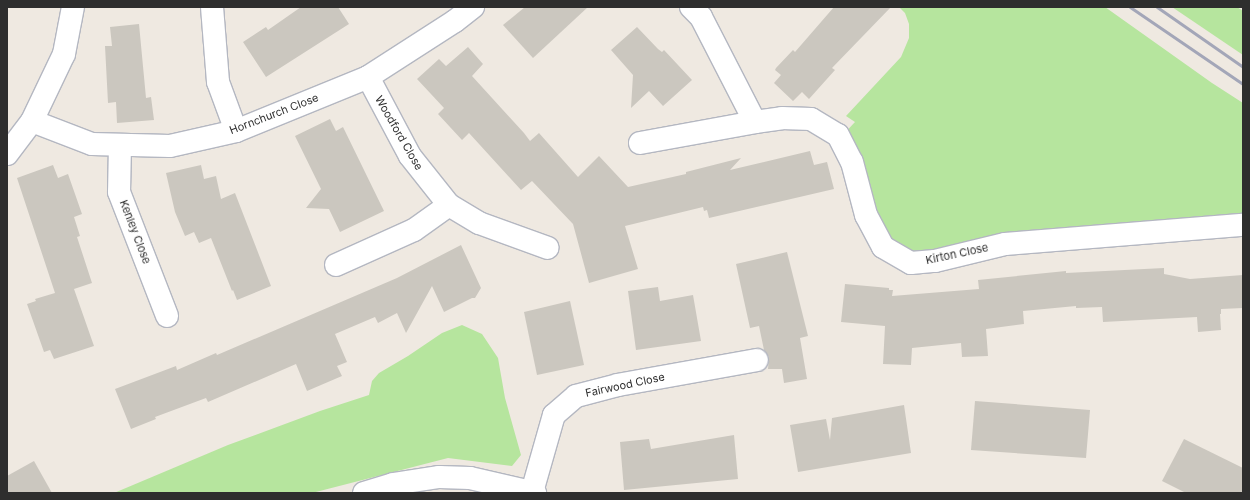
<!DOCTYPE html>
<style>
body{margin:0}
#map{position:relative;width:1250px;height:500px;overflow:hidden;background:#efe9e1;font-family:Inter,sans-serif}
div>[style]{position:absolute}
.green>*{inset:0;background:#b6e59e}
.building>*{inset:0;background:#cbc7bf}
.roads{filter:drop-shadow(1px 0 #b4b7c1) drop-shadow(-1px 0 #b4b7c1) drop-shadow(0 1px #b4b7c1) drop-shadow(0 -1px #b4b7c1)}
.minor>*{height:22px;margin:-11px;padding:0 11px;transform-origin:11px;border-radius:11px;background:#fff}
.rail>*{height:3px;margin:-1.5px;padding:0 1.5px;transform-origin:1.5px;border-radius:1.5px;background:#a3a6b8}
span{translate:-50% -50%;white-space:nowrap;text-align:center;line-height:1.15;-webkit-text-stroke:3px #fff;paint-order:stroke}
.street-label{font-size:11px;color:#2e2e2e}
.frame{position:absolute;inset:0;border:8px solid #2e2e2e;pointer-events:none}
</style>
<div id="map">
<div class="green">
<div style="clip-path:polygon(899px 7px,1105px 7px,1212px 83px,1243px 103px,1243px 225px,935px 261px,883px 247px,840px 138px,855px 122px,846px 116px,901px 57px,909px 38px,909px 24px,905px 13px)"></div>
<div style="clip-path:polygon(1172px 7px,1237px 7px,1243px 11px,1243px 55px)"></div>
<div style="clip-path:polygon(462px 325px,482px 334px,498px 358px,505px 398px,521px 455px,512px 466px,448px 458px,312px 493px,114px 493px,228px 445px,320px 411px,369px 395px,372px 381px,379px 373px,408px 356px,442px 333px)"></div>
</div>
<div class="building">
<div style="clip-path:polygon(301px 7px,338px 7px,349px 24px,266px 77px,243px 42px,266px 27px,268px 30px)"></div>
<div style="clip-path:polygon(525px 7px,588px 7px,533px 58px,503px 25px)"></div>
<div style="clip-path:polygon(834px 7px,891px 7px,832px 68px,835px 70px,809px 99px,802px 92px,793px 101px,774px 83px,781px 75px,775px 70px,776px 68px,793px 50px,795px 52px)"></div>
<div style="clip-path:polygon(139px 24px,146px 98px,151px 97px,154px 120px,117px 123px,116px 102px,108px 103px,105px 46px,112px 46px,110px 27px)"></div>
<div style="clip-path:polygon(637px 27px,658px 49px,662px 52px,664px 50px,692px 80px,663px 106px,649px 91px,631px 108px,633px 75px,611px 50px)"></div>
<div style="clip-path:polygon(468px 47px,483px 64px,472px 76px,524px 133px,530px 141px,539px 133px,578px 177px,599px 156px,628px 187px,686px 174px,686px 172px,741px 158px,730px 170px,810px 151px,814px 165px,827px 162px,834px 189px,709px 218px,707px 210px,704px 211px,703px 207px,625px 226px,638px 269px,589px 283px,573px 224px,532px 181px,521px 190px,469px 133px,462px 140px,438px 114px,444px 108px,417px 79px,439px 59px,446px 66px)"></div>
<div style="clip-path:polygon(330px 119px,336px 131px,343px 127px,384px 211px,340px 232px,329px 209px,306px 208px,321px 189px,295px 136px)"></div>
<div style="clip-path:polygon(53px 165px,58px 178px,68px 174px,82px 214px,74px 217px,80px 236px,77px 237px,92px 283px,74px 289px,94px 346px,54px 359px,50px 350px,44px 352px,27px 304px,36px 301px,35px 299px,55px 293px,17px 178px)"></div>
<div style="clip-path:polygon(201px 165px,204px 179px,216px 176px,221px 199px,235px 193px,271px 286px,237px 300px,233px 290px,232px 291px,211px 238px,199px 243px,194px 232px,185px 236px,175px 212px,166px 173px)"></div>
<div style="clip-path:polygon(461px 245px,481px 288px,475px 298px,472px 298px,444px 312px,432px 286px,406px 333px,397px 313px,378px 323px,375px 317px,335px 334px,347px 362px,337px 366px,342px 376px,307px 391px,296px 364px,208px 402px,206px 398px,155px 417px,156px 419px,131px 429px,115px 389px,176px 366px,177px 370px,216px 353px,217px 355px,397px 278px)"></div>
<div style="clip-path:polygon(787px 252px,808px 336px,800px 338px,807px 379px,784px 383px,782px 369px,768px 369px,769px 357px,764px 350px,759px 326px,750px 328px,736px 264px)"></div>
<div style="clip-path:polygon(1164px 268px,1164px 274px,1190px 279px,1243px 275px,1243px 308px,1221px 309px,1221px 314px,1220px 314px,1221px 330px,1198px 332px,1197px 317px,1103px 322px,1102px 307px,1076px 308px,1076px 306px,1023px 311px,1024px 324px,986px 329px,988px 356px,962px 357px,961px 343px,912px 348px,911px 365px,883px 364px,885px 326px,841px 322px,845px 284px,889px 288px,889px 290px,893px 290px,892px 296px,979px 289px,978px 280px,1066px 271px,1066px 273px)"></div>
<div style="clip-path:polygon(658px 287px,660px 301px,693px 295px,701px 341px,636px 350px,628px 291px)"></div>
<div style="clip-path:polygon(570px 301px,584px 365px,537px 375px,524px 312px)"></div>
<div style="clip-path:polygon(975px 401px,1090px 410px,1086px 458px,971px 450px)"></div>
<div style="clip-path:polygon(904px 405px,911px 453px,798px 472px,790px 425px,826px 419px,830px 440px,832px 418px)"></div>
<div style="clip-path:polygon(734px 435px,738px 479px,624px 490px,620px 442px,649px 439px,651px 449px)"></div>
<div style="clip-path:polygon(1184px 439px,1243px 468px,1243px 493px,1186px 493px,1162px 481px)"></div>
<div style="clip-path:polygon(34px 461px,52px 493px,7px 493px,7px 476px)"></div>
</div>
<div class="roads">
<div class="minor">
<div style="left:212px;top:7px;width:75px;rotate:85.4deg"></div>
<div style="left:218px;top:82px;width:52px;rotate:69.8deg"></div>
<div style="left:691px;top:7px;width:14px;rotate:45deg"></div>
<div style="left:701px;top:17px;width:118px;rotate:62.8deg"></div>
<div style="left:755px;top:122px;width:27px;rotate:-8deg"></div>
<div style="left:782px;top:118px;width:29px;rotate:2deg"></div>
<div style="left:811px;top:119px;width:31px;rotate:31deg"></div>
<div style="left:838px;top:135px;width:30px;rotate:63deg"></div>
<div style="left:852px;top:162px;width:55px;rotate:75.2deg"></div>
<div style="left:866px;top:215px;width:36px;rotate:62deg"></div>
<div style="left:883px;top:247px;width:32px;rotate:30deg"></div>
<div style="left:911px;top:263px;width:24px;rotate:-5deg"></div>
<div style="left:935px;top:261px;width:72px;rotate:-13.7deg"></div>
<div style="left:1005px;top:244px;width:239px;rotate:-4.6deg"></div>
<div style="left:368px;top:77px;width:89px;rotate:62deg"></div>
<div style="left:410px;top:156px;width:63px;rotate:51.5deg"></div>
<div style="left:449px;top:205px;width:35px;rotate:31deg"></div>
<div style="left:479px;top:223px;width:73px;rotate:19.9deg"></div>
<div style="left:32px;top:121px;width:64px;rotate:21deg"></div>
<div style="left:92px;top:144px;width:78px;rotate:1.5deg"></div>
<div style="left:170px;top:146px;width:68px;rotate:-12.8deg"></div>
<div style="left:236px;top:131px;width:143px;rotate:-22.2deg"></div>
<div style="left:368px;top:77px;width:103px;rotate:-32.8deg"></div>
<div style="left:455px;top:21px;width:23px;rotate:-38deg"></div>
<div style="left:640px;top:143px;width:117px;rotate:-10.3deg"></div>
<div style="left:120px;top:145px;width:47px;rotate:91.2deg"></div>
<div style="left:119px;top:192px;width:133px;rotate:68.8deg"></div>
<div style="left:7px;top:154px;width:41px;rotate:-52.9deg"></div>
<div style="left:32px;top:121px;width:74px;rotate:-64.5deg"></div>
<div style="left:64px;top:54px;width:48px;rotate:-79.2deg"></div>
<div style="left:336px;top:265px;width:85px;rotate:-24.2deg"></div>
<div style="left:414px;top:230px;width:43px;rotate:-35.5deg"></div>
<div style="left:532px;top:492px;width:80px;rotate:-74.1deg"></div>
<div style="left:554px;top:415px;width:29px;rotate:-41deg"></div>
<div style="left:576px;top:396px;width:43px;rotate:-14.7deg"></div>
<div style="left:618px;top:385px;width:141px;rotate:-10.2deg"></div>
<div style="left:364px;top:493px;width:30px;rotate:-17deg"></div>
<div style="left:393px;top:484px;width:47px;rotate:-8.7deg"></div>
<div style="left:439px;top:477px;width:31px;rotate:2deg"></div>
<div style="left:470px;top:478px;width:67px;rotate:13deg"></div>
</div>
</div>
<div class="rail">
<div style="left:1130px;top:7px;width:137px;rotate:34.3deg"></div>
<div style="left:1157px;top:7px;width:105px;rotate:34.9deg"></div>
</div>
<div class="street-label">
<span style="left:274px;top:114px;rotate:-21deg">Hornchurch Close</span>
<span style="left:399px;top:133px;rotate:60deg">Woodford Close</span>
<span style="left:135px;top:232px;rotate:69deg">Kenley Close</span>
<span style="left:957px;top:254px;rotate:-12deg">Kirton Close</span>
<span style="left:625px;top:385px;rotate:-12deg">Fairwood Close</span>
</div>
<div class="frame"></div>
</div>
